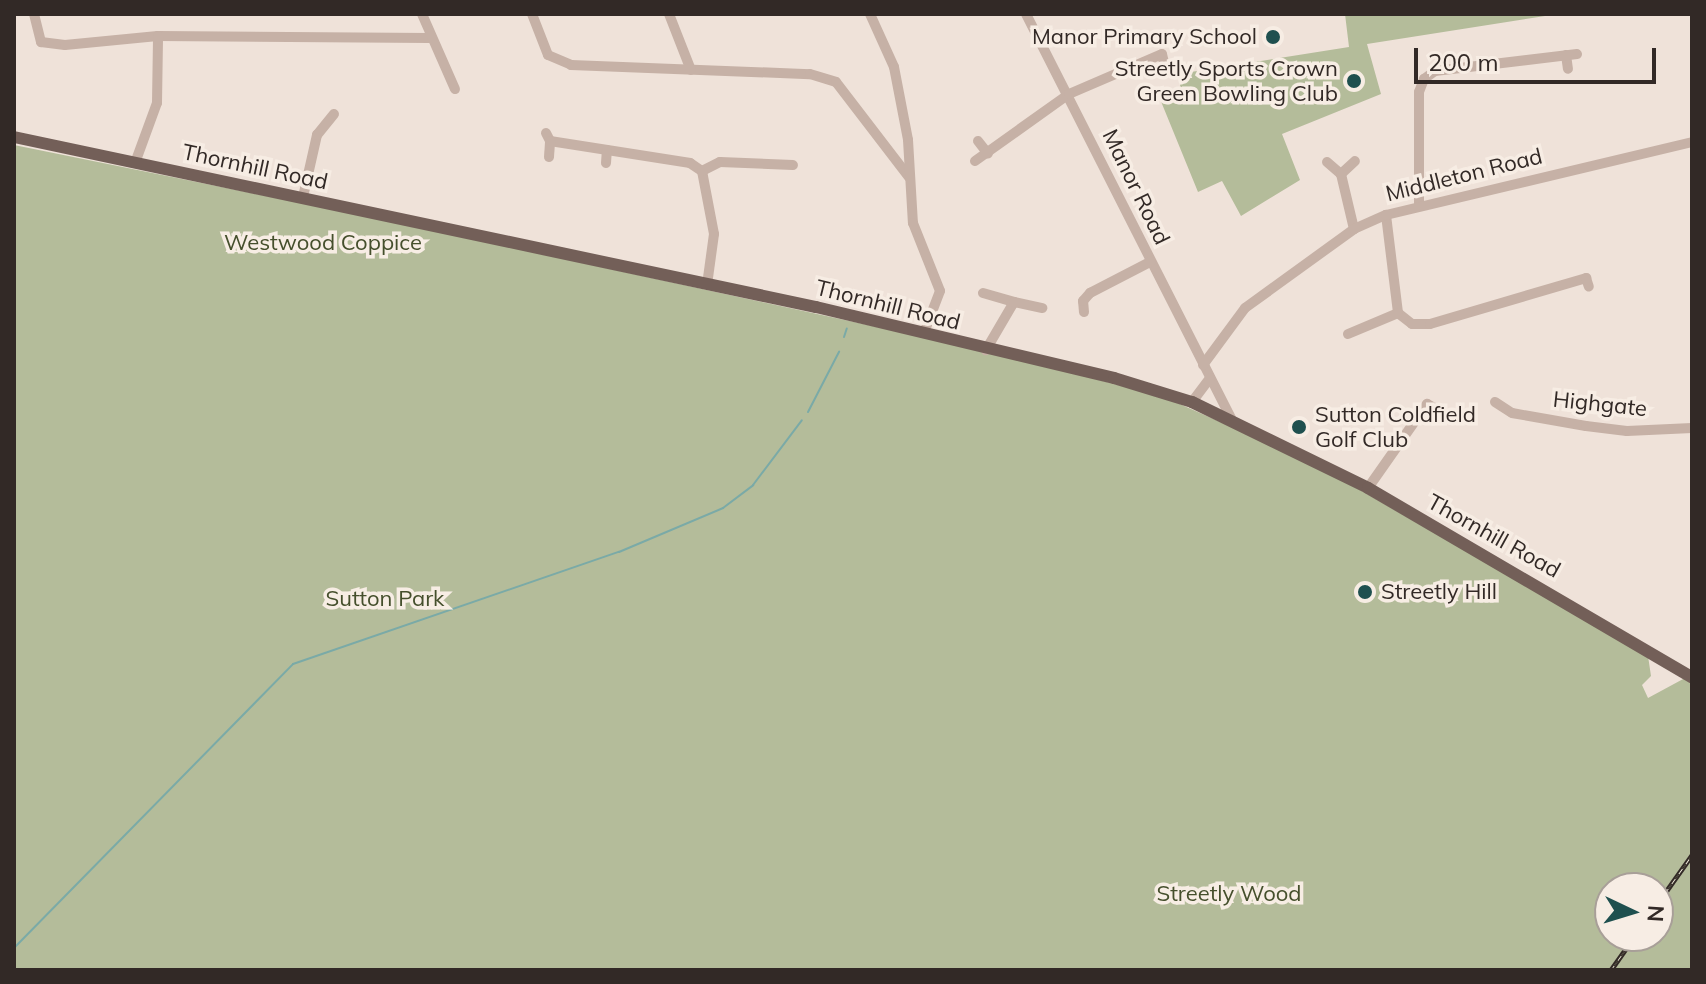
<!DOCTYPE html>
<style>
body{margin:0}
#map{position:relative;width:1706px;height:984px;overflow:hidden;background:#efe2d9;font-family:Mulish,sans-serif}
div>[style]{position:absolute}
.green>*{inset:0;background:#b4bc9a}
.stream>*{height:2px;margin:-1px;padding:0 1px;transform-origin:1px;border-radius:1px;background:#7aaaa7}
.minor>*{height:10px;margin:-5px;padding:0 5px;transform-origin:5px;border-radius:5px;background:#c6b1a6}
.major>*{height:12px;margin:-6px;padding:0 6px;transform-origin:6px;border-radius:6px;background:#735f58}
.rail>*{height:5px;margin-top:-2.5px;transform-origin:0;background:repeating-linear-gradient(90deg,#f7ede4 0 6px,#322926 0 12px);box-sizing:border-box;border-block:2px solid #322926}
.dots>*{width:22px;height:22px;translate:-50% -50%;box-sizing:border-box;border:4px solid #f7ede4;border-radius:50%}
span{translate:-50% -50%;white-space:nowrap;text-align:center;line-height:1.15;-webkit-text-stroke:7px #f7ede4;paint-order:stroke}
.poi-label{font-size:22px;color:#322926}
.right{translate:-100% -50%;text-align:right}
.left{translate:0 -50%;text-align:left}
.street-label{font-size:22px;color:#322926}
.park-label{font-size:22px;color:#454f2c}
.frame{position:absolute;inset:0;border:16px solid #322926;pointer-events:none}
.north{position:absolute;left:1594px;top:872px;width:80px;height:80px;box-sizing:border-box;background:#f7ede4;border:2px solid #a89f98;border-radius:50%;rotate:94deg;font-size:22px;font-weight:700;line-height:32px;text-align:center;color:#322926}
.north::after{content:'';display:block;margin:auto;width:28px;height:36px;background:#1f504f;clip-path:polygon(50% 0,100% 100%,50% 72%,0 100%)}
.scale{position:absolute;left:1414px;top:48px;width:242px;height:36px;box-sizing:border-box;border:4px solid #322926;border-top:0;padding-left:10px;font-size:24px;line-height:28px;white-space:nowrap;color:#322926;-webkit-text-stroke:6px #f7ede4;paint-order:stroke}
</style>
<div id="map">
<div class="green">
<div style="clip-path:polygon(1345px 14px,1558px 14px,1367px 44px,1381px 94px,1282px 134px,1300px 180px,1241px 216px,1222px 181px,1198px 192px,1160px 99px,1181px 90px,1178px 74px,1349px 47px)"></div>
<div style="clip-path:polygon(evenodd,14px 145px,390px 221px,992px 352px,1164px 397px,1315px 464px,1648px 656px,1651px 676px,1642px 685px,1648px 698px,1685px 678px,1692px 682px,1692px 970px,14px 970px,14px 145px,1610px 888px,1658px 888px,1658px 936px,1610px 936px,1610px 888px)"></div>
</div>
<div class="stream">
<div style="left:844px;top:337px;width:9px;rotate:-72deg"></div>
<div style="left:808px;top:412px;width:68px;rotate:-62.7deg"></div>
<div style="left:14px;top:948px;width:398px;rotate:-45.5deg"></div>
<div style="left:293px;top:664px;width:345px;rotate:-19deg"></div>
<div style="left:619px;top:552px;width:113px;rotate:-22.9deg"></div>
<div style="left:723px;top:508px;width:38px;rotate:-37deg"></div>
<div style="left:753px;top:485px;width:81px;rotate:-53deg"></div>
</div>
<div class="minor">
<div style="left:34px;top:14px;width:29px;rotate:76deg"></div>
<div style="left:41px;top:42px;width:24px;rotate:7deg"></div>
<div style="left:65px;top:45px;width:93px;rotate:-5.5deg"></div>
<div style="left:158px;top:36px;width:271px;rotate:0.4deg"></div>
<div style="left:422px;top:14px;width:82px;rotate:66.3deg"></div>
<div style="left:532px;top:14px;width:44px;rotate:68.7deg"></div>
<div style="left:548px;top:55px;width:25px;rotate:23deg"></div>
<div style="left:571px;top:65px;width:239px;rotate:2.2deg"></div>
<div style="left:810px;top:74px;width:27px;rotate:17deg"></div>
<div style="left:836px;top:82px;width:120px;rotate:52.5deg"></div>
<div style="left:669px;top:14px;width:60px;rotate:68.6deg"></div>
<div style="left:870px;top:14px;width:58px;rotate:65.6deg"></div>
<div style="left:894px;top:67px;width:74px;rotate:79.1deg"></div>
<div style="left:908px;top:140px;width:83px;rotate:86.6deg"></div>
<div style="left:913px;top:223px;width:73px;rotate:68.3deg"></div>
<div style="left:940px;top:291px;width:45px;rotate:110.9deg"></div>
<div style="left:1026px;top:14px;width:453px;rotate:63.1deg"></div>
<div style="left:1566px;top:55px;width:14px;rotate:82deg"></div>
<div style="left:546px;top:133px;width:9px;rotate:63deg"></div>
<div style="left:550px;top:141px;width:142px;rotate:8.9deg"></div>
<div style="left:690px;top:163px;width:14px;rotate:34deg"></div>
<div style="left:702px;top:171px;width:64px;rotate:79.2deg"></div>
<div style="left:714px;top:234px;width:51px;rotate:97.8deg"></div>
<div style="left:978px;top:141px;width:16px;rotate:52deg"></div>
<div style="left:549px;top:157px;width:16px;rotate:-86deg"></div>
<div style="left:975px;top:161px;width:115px;rotate:-35.5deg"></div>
<div style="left:1069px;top:94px;width:101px;rotate:-23.3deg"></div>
<div style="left:1162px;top:54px;width:9px;rotate:77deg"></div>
<div style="left:1327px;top:162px;width:18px;rotate:41deg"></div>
<div style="left:135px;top:163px;width:64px;rotate:-69.9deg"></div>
<div style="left:157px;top:103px;width:67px;rotate:-89.1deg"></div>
<div style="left:606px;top:163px;width:13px;rotate:-86deg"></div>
<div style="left:702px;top:171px;width:20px;rotate:-27deg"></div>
<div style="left:720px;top:162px;width:73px;rotate:2.4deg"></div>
<div style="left:303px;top:197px;width:64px;rotate:-77.3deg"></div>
<div style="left:317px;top:135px;width:27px;rotate:-51deg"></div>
<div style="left:1419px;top:205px;width:113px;rotate:-90deg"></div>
<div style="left:1419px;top:92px;width:14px;rotate:-69deg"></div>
<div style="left:1424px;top:79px;width:14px;rotate:-36deg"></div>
<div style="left:1435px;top:71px;width:143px;rotate:-6.8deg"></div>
<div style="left:1386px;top:215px;width:99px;rotate:83deg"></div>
<div style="left:1398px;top:313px;width:18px;rotate:38deg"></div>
<div style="left:1412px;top:324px;width:18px"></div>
<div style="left:1430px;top:324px;width:163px;rotate:-16.4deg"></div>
<div style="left:1586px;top:278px;width:9px;rotate:72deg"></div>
<div style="left:1354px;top:229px;width:57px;rotate:-103.3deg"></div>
<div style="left:1341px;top:174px;width:19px;rotate:-43deg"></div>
<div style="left:983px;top:293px;width:32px;rotate:16deg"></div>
<div style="left:1014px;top:302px;width:56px;rotate:120.3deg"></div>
<div style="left:1014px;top:302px;width:29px;rotate:12deg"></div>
<div style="left:1084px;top:312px;width:11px;rotate:-95deg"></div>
<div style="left:1083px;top:301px;width:11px;rotate:-49deg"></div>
<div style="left:1090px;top:293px;width:68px;rotate:-27.3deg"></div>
<div style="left:1348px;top:334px;width:54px;rotate:-22.8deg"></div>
<div style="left:1203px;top:365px;width:71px;rotate:-53.6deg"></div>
<div style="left:1245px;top:308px;width:135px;rotate:-35.9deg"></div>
<div style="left:1354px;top:229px;width:35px;rotate:-24deg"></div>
<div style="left:1386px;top:215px;width:315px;rotate:-13.4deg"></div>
<div style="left:1192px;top:402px;width:30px;rotate:-53deg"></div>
<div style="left:1495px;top:402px;width:20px;rotate:33deg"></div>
<div style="left:1512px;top:413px;width:75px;rotate:10deg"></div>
<div style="left:1586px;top:426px;width:41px;rotate:7deg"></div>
<div style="left:1627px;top:431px;width:65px;rotate:-2.6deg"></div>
<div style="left:1368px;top:488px;width:103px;rotate:-54.9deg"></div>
<div style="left:1427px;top:404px;width:15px;rotate:28deg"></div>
</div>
<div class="major">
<div style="left:14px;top:137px;width:820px;rotate:11.97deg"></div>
<div style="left:816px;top:307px;width:306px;rotate:13.4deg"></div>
<div style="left:1114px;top:378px;width:82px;rotate:17.1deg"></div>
<div style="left:1192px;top:402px;width:196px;rotate:26deg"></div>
<div style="left:1368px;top:488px;width:375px;rotate:30.3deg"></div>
</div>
<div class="rail">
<div style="left:1658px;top:903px;width:59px;rotate:-54.7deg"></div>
<div style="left:1611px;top:970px;width:42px;rotate:-54.8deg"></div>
</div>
<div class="dots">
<div style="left:1273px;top:37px;background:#1f504f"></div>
<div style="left:1354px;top:81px;background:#1f504f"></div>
<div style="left:1299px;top:427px;background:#1f504f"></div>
<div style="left:1365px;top:592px;background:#1f504f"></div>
</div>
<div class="poi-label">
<span class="right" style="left:1257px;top:37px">Manor Primary School</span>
<span class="right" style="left:1338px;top:81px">Streetly Sports Crown<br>Green Bowling Club</span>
<span class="left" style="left:1315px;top:427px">Sutton Coldfield<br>Golf Club</span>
<span class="left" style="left:1381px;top:592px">Streetly Hill</span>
</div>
<div class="street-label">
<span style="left:255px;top:167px;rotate:12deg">Thornhill Road</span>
<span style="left:1464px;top:175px;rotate:-14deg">Middleton Road</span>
<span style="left:1136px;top:187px;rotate:64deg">Manor Road</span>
<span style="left:888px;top:305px;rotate:14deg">Thornhill Road</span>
<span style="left:1600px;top:404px;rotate:6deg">Highgate</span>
<span style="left:1494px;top:536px;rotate:29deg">Thornhill Road</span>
</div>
<div class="park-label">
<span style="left:323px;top:243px">Westwood Coppice</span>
<span style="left:385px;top:599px">Sutton Park</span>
<span style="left:1229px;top:894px">Streetly Wood</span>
</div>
<div class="frame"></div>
<div class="north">N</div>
<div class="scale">200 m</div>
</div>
